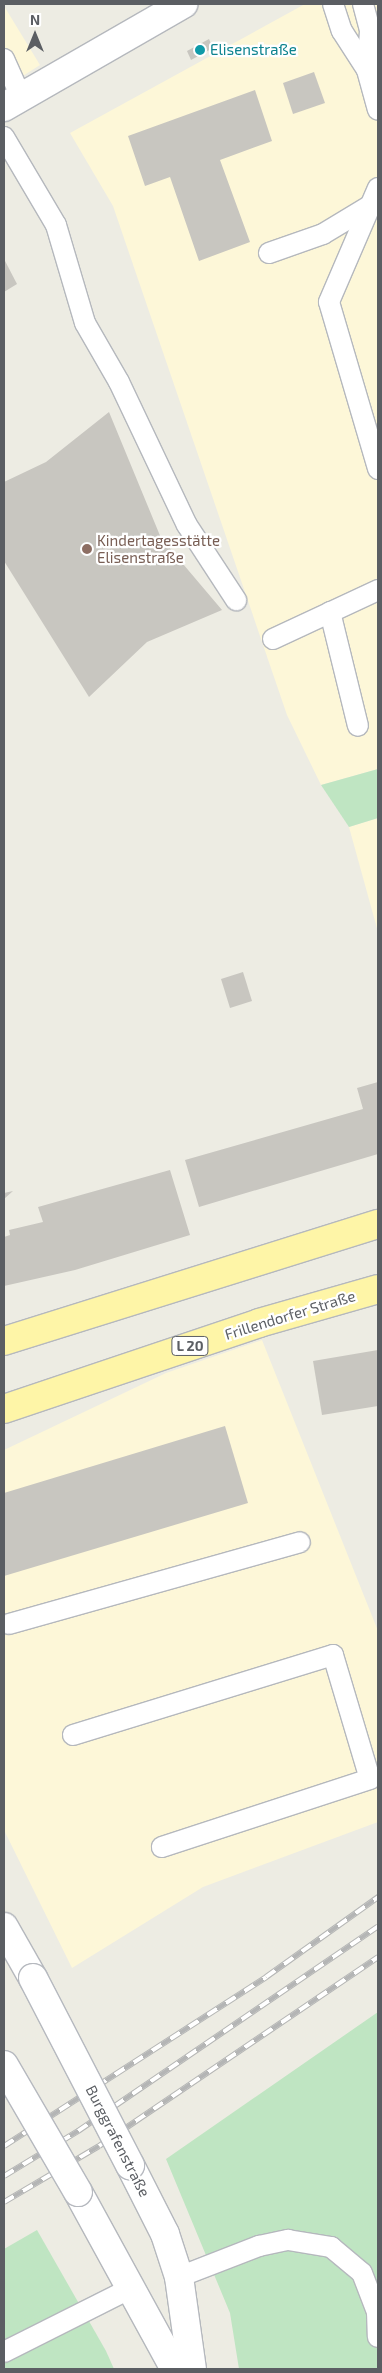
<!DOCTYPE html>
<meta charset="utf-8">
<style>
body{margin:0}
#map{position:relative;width:382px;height:2373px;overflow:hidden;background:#edece3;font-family:"Exo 2",sans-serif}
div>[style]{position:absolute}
.commercial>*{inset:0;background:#fdf7d8}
.green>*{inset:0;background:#bfe5c2}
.building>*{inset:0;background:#c8c6c0}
.roads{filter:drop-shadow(1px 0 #b5b8bd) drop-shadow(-1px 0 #b5b8bd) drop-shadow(0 1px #b5b8bd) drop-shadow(0 -1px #b5b8bd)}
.lane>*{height:20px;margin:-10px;padding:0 10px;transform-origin:10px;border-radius:10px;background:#fff}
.secondary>*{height:28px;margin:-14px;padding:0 14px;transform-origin:14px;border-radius:14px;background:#fff}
.primary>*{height:28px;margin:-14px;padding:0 14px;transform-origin:14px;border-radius:14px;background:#fef5a7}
.rail>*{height:5.5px;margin-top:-2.75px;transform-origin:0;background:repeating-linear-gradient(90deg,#fff 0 11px,#b4b5b5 0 22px);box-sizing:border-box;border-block:1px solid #b4b5b5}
.bridges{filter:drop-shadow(1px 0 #b6b9bf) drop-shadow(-1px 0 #b6b9bf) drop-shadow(0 1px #b6b9bf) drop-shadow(0 -1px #b6b9bf)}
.secondary-bridge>*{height:28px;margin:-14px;padding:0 14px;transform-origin:14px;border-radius:14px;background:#fff}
.dots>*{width:14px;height:14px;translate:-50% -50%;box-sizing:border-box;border:2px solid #fff;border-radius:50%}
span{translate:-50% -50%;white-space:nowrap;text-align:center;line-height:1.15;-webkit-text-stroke:4.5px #fff;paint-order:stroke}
.shield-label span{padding:1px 4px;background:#fff;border:1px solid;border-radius:4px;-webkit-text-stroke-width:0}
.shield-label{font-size:14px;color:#5b5e63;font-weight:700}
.culture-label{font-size:15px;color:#0d838f}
.left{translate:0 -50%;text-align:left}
.education-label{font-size:15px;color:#785e54}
.street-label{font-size:15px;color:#5b5e63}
.frame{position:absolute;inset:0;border:5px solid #5b5e63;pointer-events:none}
.north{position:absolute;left:10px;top:10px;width:50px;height:50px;-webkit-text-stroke:4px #fff;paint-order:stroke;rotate:0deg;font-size:14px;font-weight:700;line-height:20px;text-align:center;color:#5b5e63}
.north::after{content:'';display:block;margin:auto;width:18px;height:22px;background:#5b5e63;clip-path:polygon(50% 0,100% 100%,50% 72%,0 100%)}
</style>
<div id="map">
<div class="commercial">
<div style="clip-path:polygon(305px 4px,378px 4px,378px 769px,321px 785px,287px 715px,113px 206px,70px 133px)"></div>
<div style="clip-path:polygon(4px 6px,40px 65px,4px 88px)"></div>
<div style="clip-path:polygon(378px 818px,378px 932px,349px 827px)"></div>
<div style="clip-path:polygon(262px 1340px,378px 1631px,378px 1822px,203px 1887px,72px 1968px,4px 1830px,4px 1450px,166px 1373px)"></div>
</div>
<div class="green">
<div style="clip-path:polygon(378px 769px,378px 818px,349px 827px,321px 785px)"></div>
<div style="clip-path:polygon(378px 2012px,378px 2369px,239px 2369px,230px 2313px,166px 2159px)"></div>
<div style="clip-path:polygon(37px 2230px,106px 2351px,114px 2369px,4px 2369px,4px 2249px)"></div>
</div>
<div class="building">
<div style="clip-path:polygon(209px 39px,213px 48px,191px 60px,187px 51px)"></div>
<div style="clip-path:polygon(314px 72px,325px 103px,293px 114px,283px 83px)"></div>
<div style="clip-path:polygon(255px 90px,272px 141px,220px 160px,250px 242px,199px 261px,170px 177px,145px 186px,128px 136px)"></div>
<div style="clip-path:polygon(4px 259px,17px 284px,4px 292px)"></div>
<div style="clip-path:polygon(109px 412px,161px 538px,222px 610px,147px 642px,89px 697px,4px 561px,4px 482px,46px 462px)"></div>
<div style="clip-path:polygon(243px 972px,252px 1001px,230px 1008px,221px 979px)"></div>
<div style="clip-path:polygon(378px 1082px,378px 1154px,199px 1207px,185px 1160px,363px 1109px,357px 1088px)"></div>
<div style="clip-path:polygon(170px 1170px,190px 1235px,75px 1270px,4px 1286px,4px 1237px,10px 1235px,9px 1230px,43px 1222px,38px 1207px)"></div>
<div style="clip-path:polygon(13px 1191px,4px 1199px,4px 1193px)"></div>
<div style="clip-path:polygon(378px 1350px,378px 1406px,322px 1415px,313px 1361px)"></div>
<div style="clip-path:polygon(225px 1426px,248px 1503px,4px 1576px,4px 1493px)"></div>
</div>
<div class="roads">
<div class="lane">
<div style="left:333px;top:4px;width:28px;rotate:72deg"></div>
<div style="left:342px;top:31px;width:46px;rotate:57.3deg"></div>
<div style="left:367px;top:70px;width:41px;rotate:74.6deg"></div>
<div style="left:363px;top:4px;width:28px;rotate:75deg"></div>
<div style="left:370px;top:31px;width:39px;rotate:94deg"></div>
<div style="left:4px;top:59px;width:42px;rotate:65.9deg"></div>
<div style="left:4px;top:137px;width:102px;rotate:59.4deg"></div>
<div style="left:56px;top:225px;width:102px;rotate:73.5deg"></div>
<div style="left:85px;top:323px;width:68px;rotate:60deg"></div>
<div style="left:119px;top:382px;width:158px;rotate:64.6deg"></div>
<div style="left:187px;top:525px;width:90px;rotate:56.8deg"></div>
<div style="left:378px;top:188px;width:124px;rotate:113.3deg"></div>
<div style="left:329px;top:302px;width:174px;rotate:73.6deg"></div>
<div style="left:269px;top:253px;width:57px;rotate:-19.4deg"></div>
<div style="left:323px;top:234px;width:56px;rotate:-31.1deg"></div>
<div style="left:330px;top:612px;width:117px;rotate:76.2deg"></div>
<div style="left:273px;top:639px;width:116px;rotate:-25deg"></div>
<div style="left:9px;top:1624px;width:302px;rotate:-15.7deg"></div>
<div style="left:73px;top:1735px;width:272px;rotate:-17.1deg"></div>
<div style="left:333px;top:1655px;width:129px;rotate:73.4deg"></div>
<div style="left:370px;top:1779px;width:219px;rotate:161.9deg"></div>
<div style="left:179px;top:2277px;width:86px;rotate:-21.2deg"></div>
<div style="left:259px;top:2246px;width:30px;rotate:-12deg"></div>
<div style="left:288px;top:2240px;width:44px;rotate:9.2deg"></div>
<div style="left:331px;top:2247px;width:40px;rotate:40deg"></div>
<div style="left:362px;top:2273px;width:42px;rotate:69deg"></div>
<div style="left:377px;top:2312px;width:25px;rotate:88deg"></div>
<div style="left:4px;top:2352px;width:140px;rotate:-26.7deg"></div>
</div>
<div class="secondary">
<div style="left:4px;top:107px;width:207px;rotate:-29.9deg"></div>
<div style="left:4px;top:1927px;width:59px;rotate:60.4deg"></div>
<div style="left:130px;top:2165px;width:77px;rotate:63.1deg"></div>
<div style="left:165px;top:2234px;width:45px;rotate:72deg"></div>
<div style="left:179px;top:2277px;width:93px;rotate:82deg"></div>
<div style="left:78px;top:2192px;width:202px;rotate:61.3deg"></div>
</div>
<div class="primary">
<div style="left:4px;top:1341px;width:392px;rotate:-17.4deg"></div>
<div style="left:4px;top:1409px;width:269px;rotate:-18.6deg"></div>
<div style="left:259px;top:1323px;width:124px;rotate:-15.9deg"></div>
</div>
</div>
<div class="rail">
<div style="left:4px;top:2146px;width:312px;rotate:-32.8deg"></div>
<div style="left:266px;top:1977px;width:138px;rotate:-35.5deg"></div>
<div style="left:4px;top:2176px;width:87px;rotate:-31.3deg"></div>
<div style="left:78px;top:2131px;width:363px;rotate:-34.3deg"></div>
<div style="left:4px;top:2202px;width:110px;rotate:-30.5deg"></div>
<div style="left:99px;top:2146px;width:337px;rotate:-34.1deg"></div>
</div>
<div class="bridges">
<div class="secondary-bridge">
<div style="left:33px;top:1978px;width:211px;rotate:62.6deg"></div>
<div style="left:4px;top:2065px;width:147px;rotate:59.8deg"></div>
</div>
</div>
<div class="dots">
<div style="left:200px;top:50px;background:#0f9aa8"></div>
<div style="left:87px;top:549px;background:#8d6e63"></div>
</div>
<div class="shield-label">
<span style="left:190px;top:1346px">L 20</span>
</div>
<div class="culture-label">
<span class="left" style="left:210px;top:50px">Elisenstraße</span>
</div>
<div class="education-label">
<span class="left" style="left:97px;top:549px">Kindertagesstätte<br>Elisenstraße</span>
</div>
<div class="street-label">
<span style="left:290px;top:1315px;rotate:-17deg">Frillendorfer Straße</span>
<span style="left:118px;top:2141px;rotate:63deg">Burggrafenstraße</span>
</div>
<div class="frame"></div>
<div class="north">N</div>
</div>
